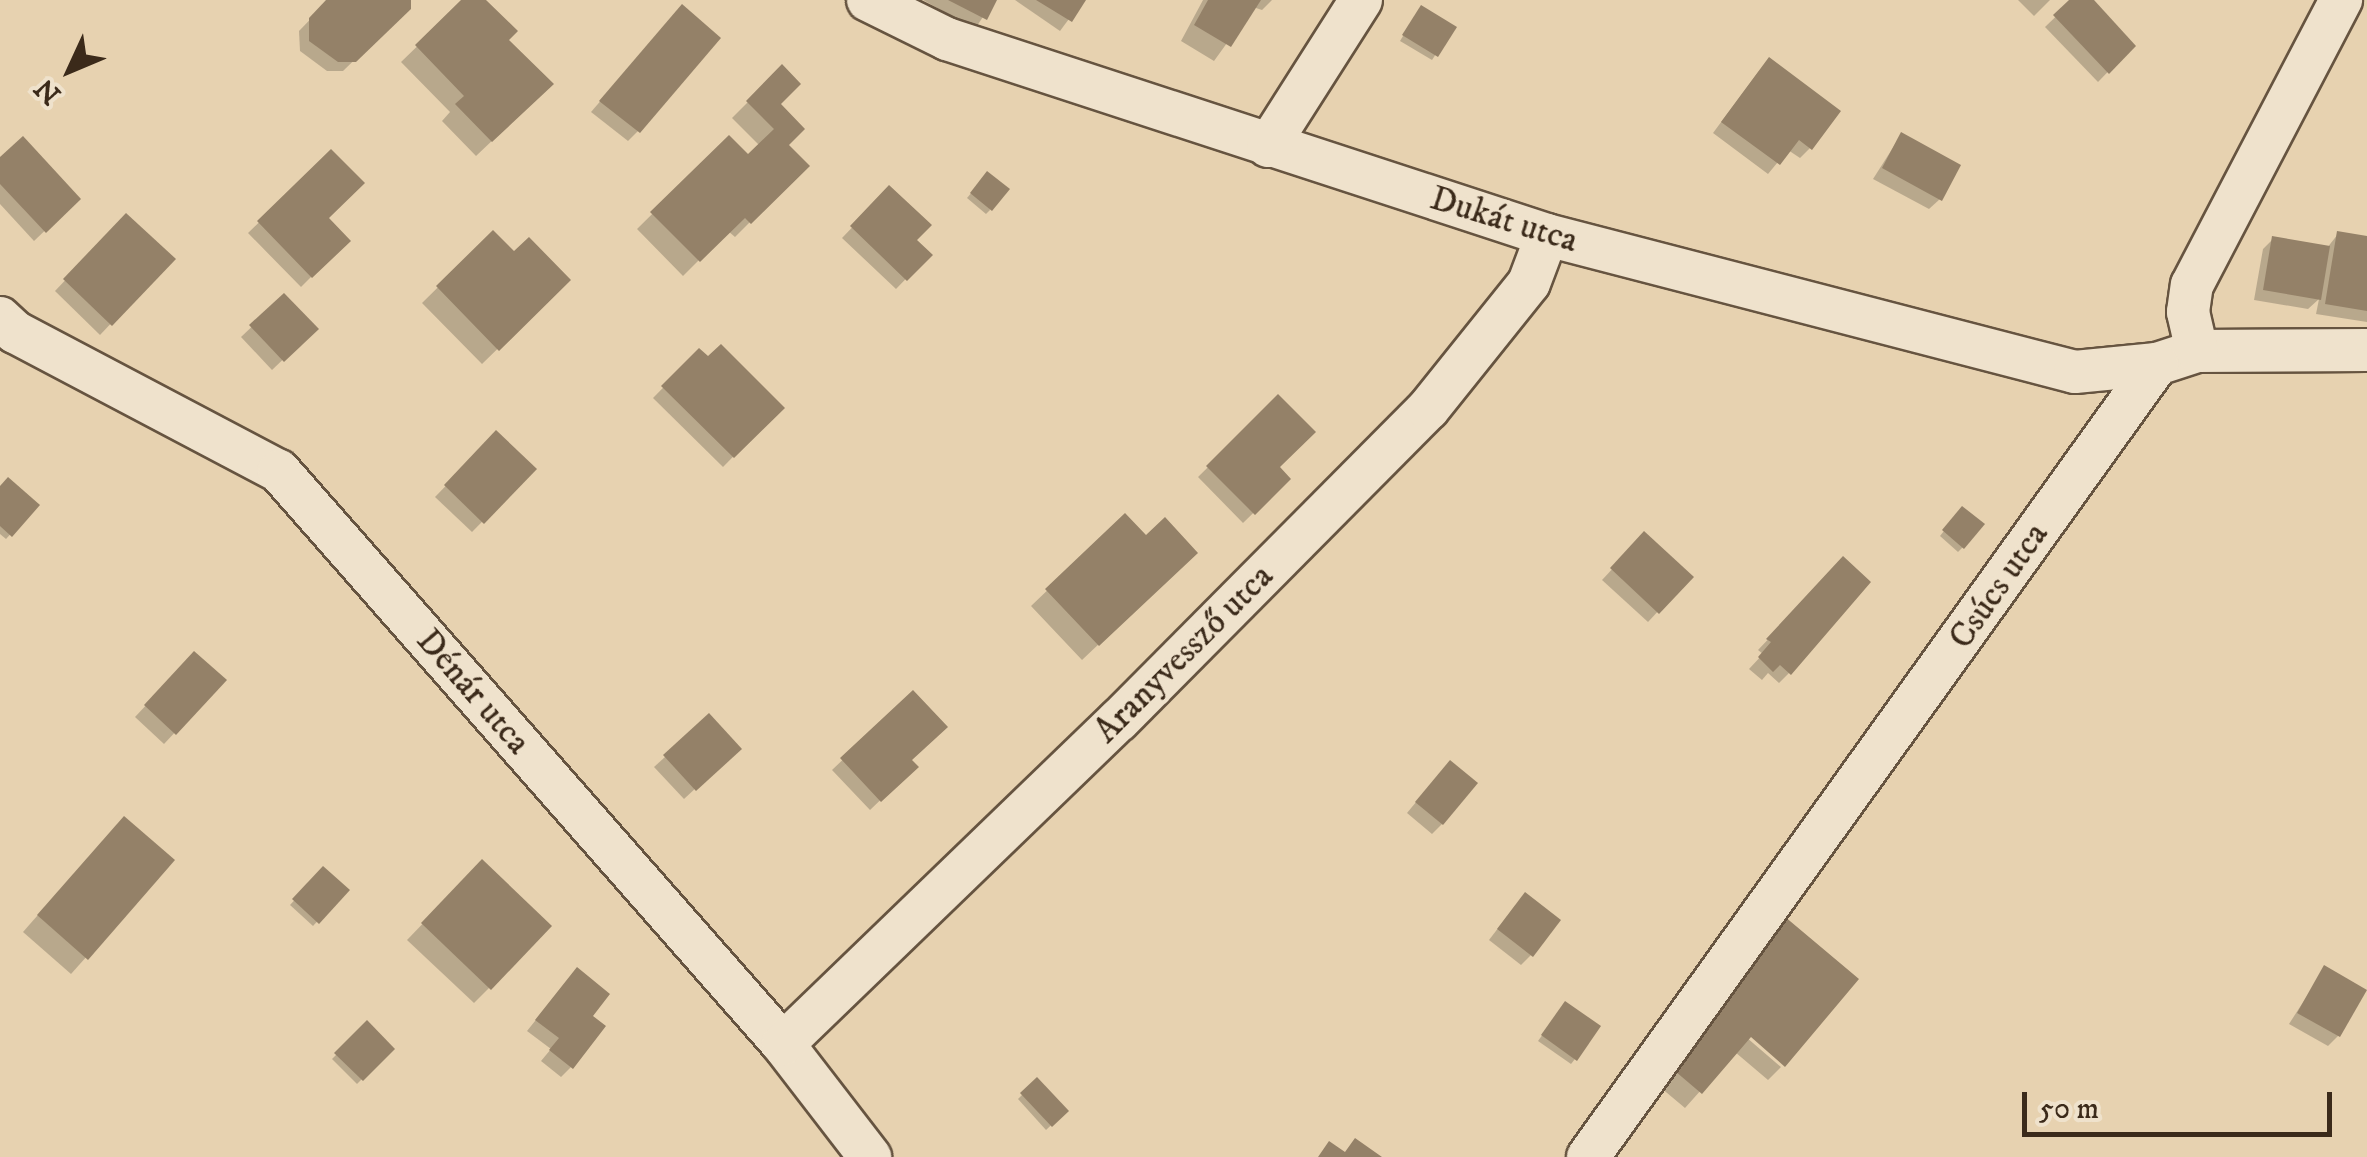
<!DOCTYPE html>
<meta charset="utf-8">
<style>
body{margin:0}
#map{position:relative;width:2367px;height:1157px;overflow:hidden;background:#e7d2b0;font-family:"IM FELL DW Pica",serif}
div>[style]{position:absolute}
.shadow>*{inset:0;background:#0003}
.building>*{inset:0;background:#948168}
.roads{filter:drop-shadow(2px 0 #665440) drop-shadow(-2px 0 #665440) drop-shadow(0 2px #665440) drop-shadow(0 -2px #665440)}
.minor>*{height:42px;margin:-21px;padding:0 21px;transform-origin:21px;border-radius:21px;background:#efe2cc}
span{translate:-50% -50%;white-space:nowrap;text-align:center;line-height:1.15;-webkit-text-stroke:8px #efe2cc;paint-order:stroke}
.street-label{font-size:35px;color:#3b2a1a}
.north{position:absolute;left:20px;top:20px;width:100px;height:100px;-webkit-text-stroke:8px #efe2cc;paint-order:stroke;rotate:226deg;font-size:28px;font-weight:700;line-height:40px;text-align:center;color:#3b2a1a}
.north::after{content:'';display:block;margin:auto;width:35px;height:45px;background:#3b2a1a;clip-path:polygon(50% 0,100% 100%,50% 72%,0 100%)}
.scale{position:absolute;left:2022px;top:1092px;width:310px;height:45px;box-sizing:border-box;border:5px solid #3b2a1a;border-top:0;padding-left:12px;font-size:30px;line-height:35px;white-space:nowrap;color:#3b2a1a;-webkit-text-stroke:8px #efe2cc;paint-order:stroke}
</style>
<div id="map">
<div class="shadow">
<div style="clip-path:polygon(329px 0,409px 0,408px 8px,343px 71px,327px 71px,300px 51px,299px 31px)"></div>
<div style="clip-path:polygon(465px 0,483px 0,536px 99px,476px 156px,442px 121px,450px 112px,401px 62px)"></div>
<div style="clip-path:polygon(923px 0,994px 0,975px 29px)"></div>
<div style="clip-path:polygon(1015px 0,1083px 0,1060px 31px)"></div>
<div style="clip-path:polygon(1203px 0,1272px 0,1262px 10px,1253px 7px,1214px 61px,1181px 41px)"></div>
<div style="clip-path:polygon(2018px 0,2050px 0,2034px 16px)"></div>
<div style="clip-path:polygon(2073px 0,2090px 0,2133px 46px,2098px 82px,2045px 27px)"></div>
<div style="clip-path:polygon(1417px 13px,1453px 28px,1432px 60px,1400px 41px)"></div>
<div style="clip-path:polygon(673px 17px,638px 131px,628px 141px,591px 112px)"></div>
<div style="clip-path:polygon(782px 68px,777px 104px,786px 145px,806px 166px,735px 237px,728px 231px,683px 276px,637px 229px,729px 138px,748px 158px,760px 146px,732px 118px)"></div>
<div style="clip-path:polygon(1759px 71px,1810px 148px,1800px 158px,1788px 150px,1768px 174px,1713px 133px)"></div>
<div style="clip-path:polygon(1901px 135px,1940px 199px,1929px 209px,1873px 179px)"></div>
<div style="clip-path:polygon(331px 152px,325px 218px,347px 241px,301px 287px,248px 233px)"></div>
<div style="clip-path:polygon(0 161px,78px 199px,34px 241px,0 204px)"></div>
<div style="clip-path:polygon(983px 179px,990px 210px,986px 214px,967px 198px)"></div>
<div style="clip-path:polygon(889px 189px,914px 240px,929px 255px,896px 289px,842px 238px)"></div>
<div style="clip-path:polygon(126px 216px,172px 259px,100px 335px,55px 291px)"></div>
<div style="clip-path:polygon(493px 233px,514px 255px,568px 280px,482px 364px,422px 303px)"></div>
<div style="clip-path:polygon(2338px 234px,2367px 238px,2367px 322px,2316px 314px,2319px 299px,2308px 309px,2254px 300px,2263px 249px,2273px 239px,2327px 248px)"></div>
<div style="clip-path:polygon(284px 296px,315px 329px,272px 370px,241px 337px)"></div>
<div style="clip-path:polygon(699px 351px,781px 408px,723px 467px,653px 398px)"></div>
<div style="clip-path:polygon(1278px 398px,1276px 467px,1288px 479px,1243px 523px,1198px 477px)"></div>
<div style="clip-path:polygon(496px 434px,533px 470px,472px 532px,435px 497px)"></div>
<div style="clip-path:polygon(0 489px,37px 505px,6px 539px,0 534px)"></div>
<div style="clip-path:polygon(1958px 513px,1963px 547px,1958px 552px,1940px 536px)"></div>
<div style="clip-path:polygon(1125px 516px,1146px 539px,1195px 553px,1082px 660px,1031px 606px)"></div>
<div style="clip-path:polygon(1644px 535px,1690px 577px,1648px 622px,1602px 580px)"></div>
<div style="clip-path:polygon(1843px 560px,1789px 673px,1779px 683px,1768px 673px,1762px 680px,1749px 669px,1763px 654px,1758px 650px)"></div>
<div style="clip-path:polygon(194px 654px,223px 681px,164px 744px,135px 717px)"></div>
<div style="clip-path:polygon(913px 693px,909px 761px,915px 767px,870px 810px,832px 770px)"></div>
<div style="clip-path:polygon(709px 717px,738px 749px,684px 799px,654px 767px)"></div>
<div style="clip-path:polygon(1440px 773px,1442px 824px,1432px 834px,1407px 813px)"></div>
<div style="clip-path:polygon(109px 834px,172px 861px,71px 974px,23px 932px)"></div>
<div style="clip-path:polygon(482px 862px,489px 988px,474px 1003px,407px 940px)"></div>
<div style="clip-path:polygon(323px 869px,346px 890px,313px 926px,290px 905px)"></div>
<div style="clip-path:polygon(1515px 906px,1531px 955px,1521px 965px,1489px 940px)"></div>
<div style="clip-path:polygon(2325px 968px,2338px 1036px,2328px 1046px,2289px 1024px)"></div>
<div style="clip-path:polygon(567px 981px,571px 1067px,561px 1077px,541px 1061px,551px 1049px,527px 1031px)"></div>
<div style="clip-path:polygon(1561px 1009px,1575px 1059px,1571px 1064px,1538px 1041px)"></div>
<div style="clip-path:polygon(367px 1024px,392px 1049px,357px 1084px,332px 1059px)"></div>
<div style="clip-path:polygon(1743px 1027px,1739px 1031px,1781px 1067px,1768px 1080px,1735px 1052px,1685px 1108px,1648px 1077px)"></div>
<div style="clip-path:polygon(1037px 1080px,1066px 1111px,1046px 1130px,1018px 1099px)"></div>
</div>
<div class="building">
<div style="clip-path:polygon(326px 0,411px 0,411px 9px,356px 62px,338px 62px,309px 41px,309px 18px)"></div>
<div style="clip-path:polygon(461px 0,486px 0,518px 31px,509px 40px,554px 84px,492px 142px,455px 104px,464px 96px,415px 45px)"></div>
<div style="clip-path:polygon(948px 0,997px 0,987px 20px)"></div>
<div style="clip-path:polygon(1036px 0,1086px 0,1072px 22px)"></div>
<div style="clip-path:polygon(1208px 0,1261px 0,1231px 47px,1194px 25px)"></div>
<div style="clip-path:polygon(2069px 0,2094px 0,2136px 46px,2109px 74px,2053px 15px)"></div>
<div style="clip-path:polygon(682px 4px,721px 38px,640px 133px,599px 101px)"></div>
<div style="clip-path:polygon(1421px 5px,1457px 27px,1438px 57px,1402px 35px)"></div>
<div style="clip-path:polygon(1769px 57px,1841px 111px,1812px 150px,1799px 140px,1780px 165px,1721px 122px)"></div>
<div style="clip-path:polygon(782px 64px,801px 84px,781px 104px,805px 129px,789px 145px,810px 166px,751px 224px,745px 218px,700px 262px,650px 212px,729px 135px,748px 154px,774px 129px,746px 101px)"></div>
<div style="clip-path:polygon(1901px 132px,1961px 165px,1942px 201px,1882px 168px)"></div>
<div style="clip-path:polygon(23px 136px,81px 199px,46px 233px,0 184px,0 157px)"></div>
<div style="clip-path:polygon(331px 149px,365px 183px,329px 218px,351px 241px,312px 278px,257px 221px)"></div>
<div style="clip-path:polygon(987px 171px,1010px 189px,992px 211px,970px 193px)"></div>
<div style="clip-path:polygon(889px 185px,932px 225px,917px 240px,933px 255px,907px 281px,850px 226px)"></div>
<div style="clip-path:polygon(126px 213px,176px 259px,112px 326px,63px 279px)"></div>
<div style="clip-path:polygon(493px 230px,514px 251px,529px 237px,571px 280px,499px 351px,436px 286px)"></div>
<div style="clip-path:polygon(2337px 231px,2367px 236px,2367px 311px,2325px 304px)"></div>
<div style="clip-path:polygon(2272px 236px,2330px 246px,2321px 300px,2263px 290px)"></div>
<div style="clip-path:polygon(284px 293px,319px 329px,284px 362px,249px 325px)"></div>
<div style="clip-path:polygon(721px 344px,785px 408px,734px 458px,661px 386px,699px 348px,708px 356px)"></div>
<div style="clip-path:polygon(1278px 394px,1316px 432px,1280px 467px,1291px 479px,1255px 515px,1206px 466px)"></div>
<div style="clip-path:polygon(496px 430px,537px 469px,484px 524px,444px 485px)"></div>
<div style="clip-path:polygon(8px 477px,40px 505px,12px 537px,0 526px,0 486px)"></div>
<div style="clip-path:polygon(1962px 506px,1985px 524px,1964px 549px,1942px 530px)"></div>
<div style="clip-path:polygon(1125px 513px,1146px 535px,1165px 517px,1198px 553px,1099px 646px,1045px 589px)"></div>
<div style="clip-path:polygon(1644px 531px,1694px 577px,1659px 614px,1610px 568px)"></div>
<div style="clip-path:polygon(1843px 556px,1871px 582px,1791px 675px,1780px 665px,1773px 672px,1758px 657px,1771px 642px,1766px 639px)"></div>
<div style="clip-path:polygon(194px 651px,227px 680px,176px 735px,144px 705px)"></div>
<div style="clip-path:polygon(913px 690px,948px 727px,912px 760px,919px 767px,881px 802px,840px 758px)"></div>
<div style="clip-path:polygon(709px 713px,742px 749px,696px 791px,663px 755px)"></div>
<div style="clip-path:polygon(1450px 760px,1478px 783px,1443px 825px,1415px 802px)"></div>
<div style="clip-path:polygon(124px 816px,175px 860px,88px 960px,37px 915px)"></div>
<div style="clip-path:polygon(482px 859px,552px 926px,491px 990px,421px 923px)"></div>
<div style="clip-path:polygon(323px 866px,350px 890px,319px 924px,292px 899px)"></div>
<div style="clip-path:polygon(1525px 892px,1561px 920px,1533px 957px,1497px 929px)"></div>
<div style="clip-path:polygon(1784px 916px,1859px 979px,1785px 1067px,1751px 1037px,1702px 1094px,1662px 1060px)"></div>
<div style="clip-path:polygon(2324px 965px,2367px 990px,2340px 1037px,2297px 1013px)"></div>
<div style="clip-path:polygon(577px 967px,610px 994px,593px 1016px,606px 1026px,573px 1069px,549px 1050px,559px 1038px,535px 1020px)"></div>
<div style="clip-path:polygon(1565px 1001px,1601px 1026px,1577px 1061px,1541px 1035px)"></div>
<div style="clip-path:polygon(367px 1020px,395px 1049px,363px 1081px,334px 1053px)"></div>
<div style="clip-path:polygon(1037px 1077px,1069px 1111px,1052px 1127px,1020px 1093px)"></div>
<div style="clip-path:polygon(1355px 1138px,1382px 1157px,1318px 1157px,1329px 1141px,1345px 1152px)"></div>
</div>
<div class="roads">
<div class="minor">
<div style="left:868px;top:0;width:88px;rotate:26.3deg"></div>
<div style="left:947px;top:39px;width:631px;rotate:18.09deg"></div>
<div style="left:1547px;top:235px;width:545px;rotate:14.55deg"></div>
<div style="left:2075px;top:372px;width:82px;rotate:-5.6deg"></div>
<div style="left:2157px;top:364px;width:42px;rotate:-18deg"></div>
<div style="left:2197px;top:351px;width:170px;rotate:-0.3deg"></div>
<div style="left:1268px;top:146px;width:173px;rotate:-57.5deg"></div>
<div style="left:0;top:318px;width:21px;rotate:43deg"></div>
<div style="left:15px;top:332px;width:298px;rotate:27.8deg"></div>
<div style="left:279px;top:471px;width:763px;rotate:48.67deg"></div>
<div style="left:783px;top:1044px;width:143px;rotate:52.4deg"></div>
<div style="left:2197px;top:351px;width:40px;rotate:-103deg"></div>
<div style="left:2188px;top:312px;width:27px;rotate:-82deg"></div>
<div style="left:2192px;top:285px;width:322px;rotate:-62.4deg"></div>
<div style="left:783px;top:1044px;width:467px;rotate:-44deg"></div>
<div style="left:1119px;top:720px;width:438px;rotate:-45.2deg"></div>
<div style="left:1428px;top:409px;width:161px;rotate:-51.3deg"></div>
<div style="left:1529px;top:283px;width:51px;rotate:-69.4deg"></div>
<div style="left:1588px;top:1157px;width:976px;rotate:-54.34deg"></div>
</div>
</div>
<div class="street-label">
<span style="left:1504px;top:220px;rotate:17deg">Dukát utca</span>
<span style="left:1999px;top:586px;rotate:-55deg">Csúcs utca</span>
<span style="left:1184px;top:654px;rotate:-45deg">Aranyvessző utca</span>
<span style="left:473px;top:692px;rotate:49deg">Dénár utca</span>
</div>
<div class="north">N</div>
<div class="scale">50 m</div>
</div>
